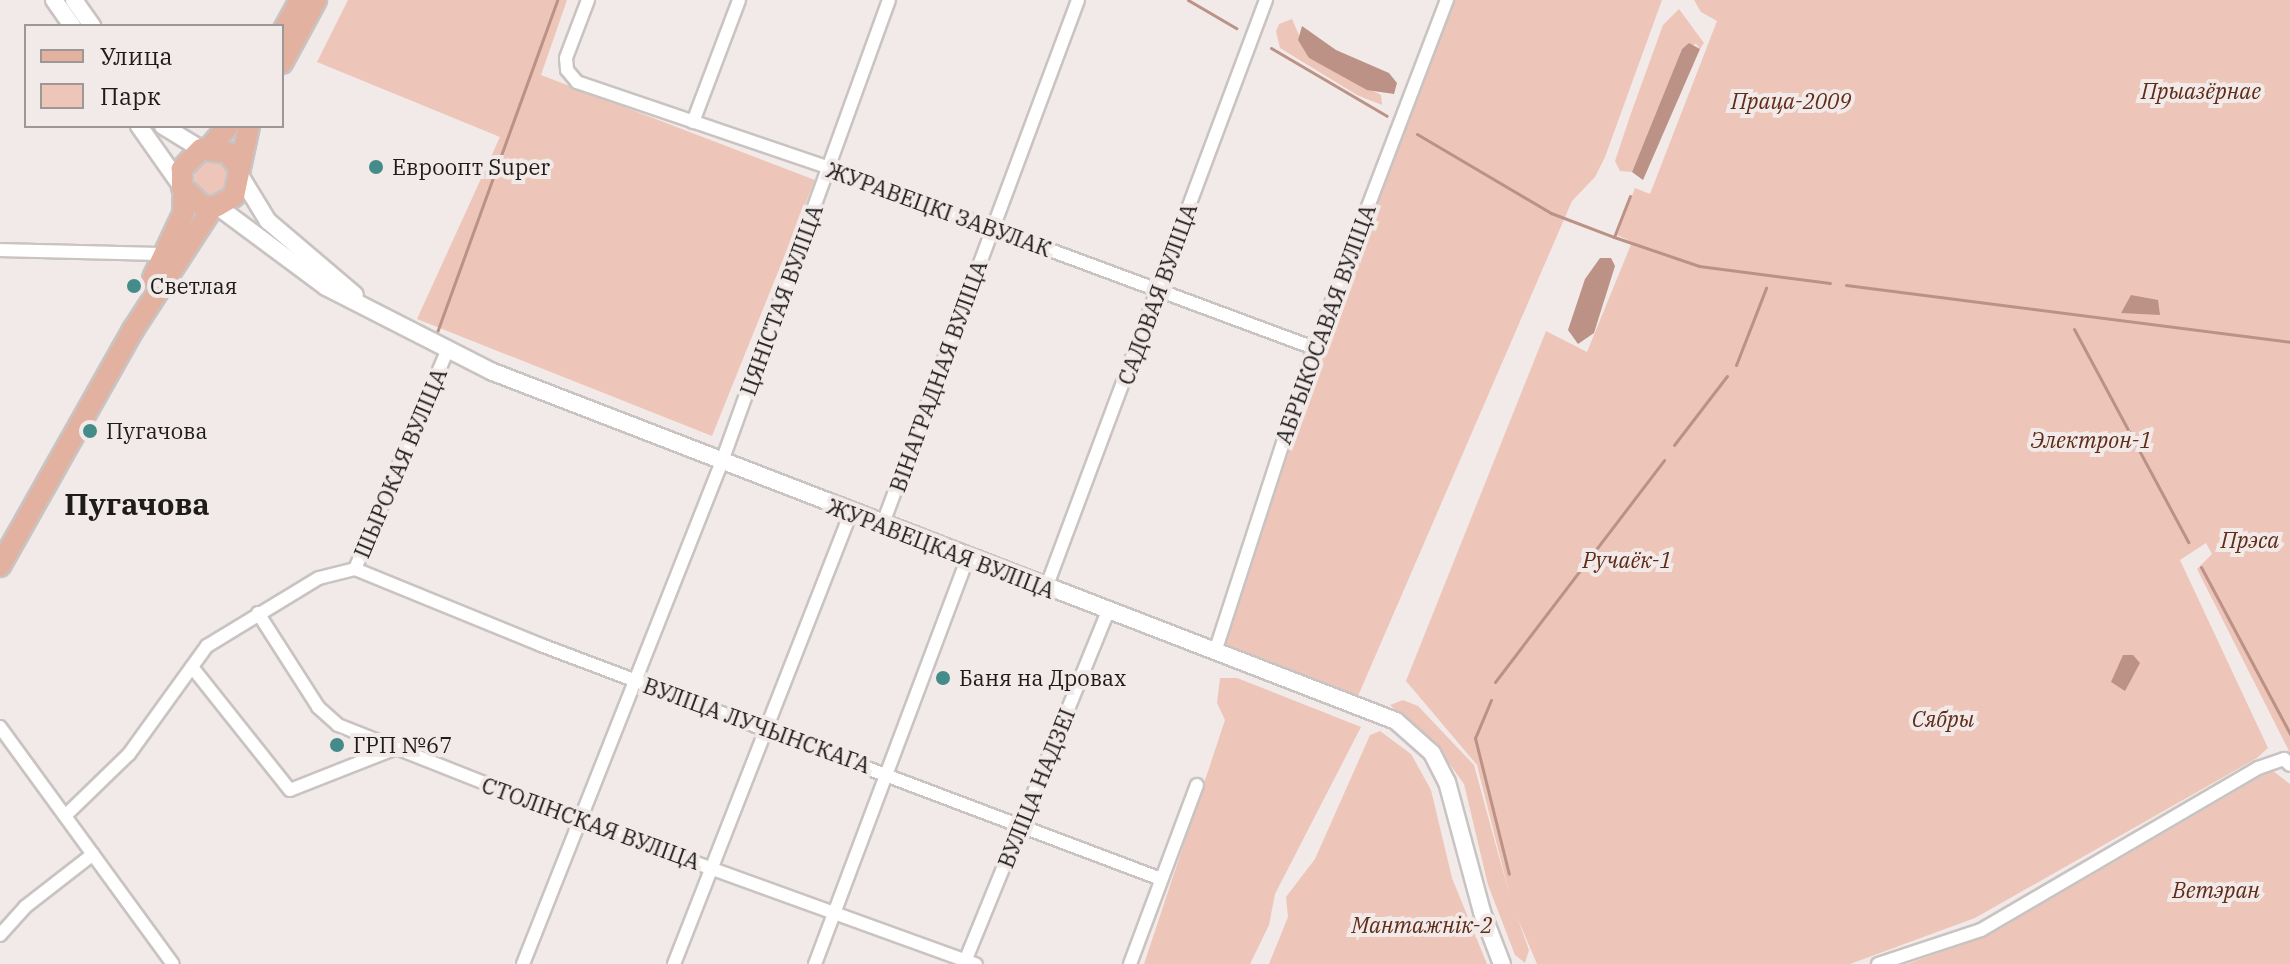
<!DOCTYPE html>
<meta charset="utf-8">
<style>
body{margin:0}
#map{position:relative;width:2290px;height:964px;overflow:hidden;background:#f1eae8;font-family:"IBM Plex Serif",serif}
div>[style]{position:absolute}
.green>*{inset:0;background:#eec6b9}
.round{border-radius:50%}
.water>*{inset:0;background:#bb9285}
.stream>*{height:3px;margin:-1.5px;padding:0 1.5px;transform-origin:1.5px;border-radius:1.5px;background:#bb9285}
.roads{filter:drop-shadow(2px 0 #c9c3c1) drop-shadow(-2px 0 #c9c3c1) drop-shadow(0 2px #c9c3c1) drop-shadow(0 -2px #c9c3c1)}
.minor>*{height:12px;margin:-6px;padding:0 6px;transform-origin:6px;border-radius:6px;background:#fff}
.tertiary>*{height:16px;margin:-8px;padding:0 8px;transform-origin:8px;border-radius:8px;background:#fff}
.primary>*{height:20px;margin:-10px;padding:0 10px;transform-origin:10px;border-radius:10px;background:#e3b1a0}
.dots>*{width:22px;height:22px;translate:-50% -50%;box-sizing:border-box;border:4px solid #f1eae8;border-radius:50%}
span{translate:-50% -50%;white-space:nowrap;text-align:center;line-height:1.15;-webkit-text-stroke:8px #f1eae8;paint-order:stroke}
.park-label{font-size:22px;color:#602b18;font-style:italic}
.poi-label{font-size:22px;color:#1e1c1b}
.left{translate:0 -50%;text-align:left}
.street-label{font-size:22px;color:#1e1c1b}
.district-label{font-size:30px;color:#1e1c1b;font-weight:700}
.legend{position:absolute;left:24px;top:24px;width:260px;height:104px;box-sizing:border-box;background:#f1eae8;border:2px solid #9d9896;margin:0;padding:10px 14px;list-style:none;font-size:24px;color:#1e1c1b}
.legend li{display:flex;align-items:center;gap:16px;height:40px}
.legend b{width:40px;border:2px solid #9d9896}
</style>
<div id="map">
<div class="green">
<div style="clip-path:polygon(348px 0,567px 0,541px 75px,815px 180px,712px 436px,417px 319px,500px 137px,317px 62px)"></div>
<div style="clip-path:polygon(1453px 0,1662px 0,1605px 157px,1595px 177px,1572px 201px,1358px 696px,1224px 646px,1323px 347px)"></div>
<div style="clip-path:polygon(1694px 0,2290px 0,2290px 753px,2197px 569px,2212px 554px,2206px 543px,2180px 560px,2268px 748px,2257px 758px,1975px 918px,1850px 964px,1537px 964px,1517px 917px,1529px 950px,1525px 963px,1515px 955px,1488px 885px,1464px 784px,1439px 749px,1390px 705px,1403px 700px,1418px 706px,1474px 765px,1510px 897px,1477px 765px,1406px 681px,1546px 331px,1587px 352px,1632px 242px,1617px 235px,1635px 188px,1650px 194px,1717px 21px,1701px 12px)"></div>
<div style="clip-path:polygon(1679px 9px,1704px 43px,1700px 49px,1696px 44px,1682px 49px,1632px 172px,1620px 171px,1615px 161px,1630px 116px,1663px 25px)"></div>
<div style="clip-path:polygon(1292px 19px,1309px 58px,1381px 95px,1382px 105px,1357px 95px,1280px 48px,1276px 31px,1279px 24px)"></div>
<div class="round" style="left:194px;top:159px;width:36px;height:36px"></div>
<div style="clip-path:polygon(1220px 678px,1237px 678px,1361px 727px,1275px 894px,1269px 925px,1250px 964px,1144px 964px,1225px 720px,1217px 703px)"></div>
<div style="clip-path:polygon(1380px 731px,1411px 754px,1431px 790px,1452px 878px,1487px 964px,1269px 964px,1288px 917px,1286px 897px,1315px 859px,1370px 735px)"></div>
<div style="clip-path:polygon(2272px 770px,2290px 784px,2290px 964px,1907px 964px,1989px 935px)"></div>
</div>
<div class="water">
<div style="clip-path:polygon(1302px 26px,1336px 50px,1389px 73px,1397px 83px,1394px 94px,1367px 90px,1309px 58px,1298px 40px)"></div>
<div style="clip-path:polygon(1689px 43px,1700px 49px,1643px 180px,1632px 172px,1682px 49px)"></div>
<div style="clip-path:polygon(1600px 258px,1611px 258px,1615px 266px,1594px 333px,1578px 344px,1568px 330px,1585px 279px)"></div>
<div style="clip-path:polygon(2131px 295px,2158px 300px,2160px 315px,2121px 313px)"></div>
<div style="clip-path:polygon(2123px 655px,2133px 655px,2140px 663px,2125px 691px,2111px 682px)"></div>
</div>
<div class="stream">
<div style="left:1188px;top:0;width:56px;rotate:30.3deg"></div>
<div style="left:1271px;top:48px;width:134px;rotate:30.4deg"></div>
<div style="left:1417px;top:134px;width:156px;rotate:30.5deg"></div>
<div style="left:1551px;top:213px;width:67px;rotate:20.9deg"></div>
<div style="left:1614px;top:237px;width:90px;rotate:18.8deg"></div>
<div style="left:1699px;top:266px;width:132px;rotate:7.4deg"></div>
<div style="left:1614px;top:237px;width:44px;rotate:-68.7deg"></div>
<div style="left:1846px;top:285px;width:448px;rotate:7.3deg"></div>
<div style="left:2074px;top:329px;width:242px;rotate:61.8deg"></div>
<div style="left:436px;top:335px;width:356px;rotate:-70.1deg"></div>
<div style="left:1736px;top:365px;width:83px;rotate:-68.7deg"></div>
<div style="left:1674px;top:445px;width:87px;rotate:-52.5deg"></div>
<div style="left:2201px;top:567px;width:189px;rotate:61.9deg"></div>
<div style="left:1495px;top:682px;width:279px;rotate:-52.7deg"></div>
<div style="left:1491px;top:700px;width:41px;rotate:112.8deg"></div>
<div style="left:1475px;top:738px;width:140px;rotate:76deg"></div>
</div>
<div class="roads">
<div class="minor">
<div style="left:588px;top:0;width:62px;rotate:110.8deg"></div>
<div style="left:566px;top:58px;width:12px;rotate:85deg"></div>
<div style="left:567px;top:70px;width:16px;rotate:50deg"></div>
<div style="left:577px;top:82px;width:266px;rotate:18.8deg"></div>
<div style="left:829px;top:168px;width:517px;rotate:20.36deg"></div>
<div style="left:693px;top:122px;width:130px;rotate:-69.3deg"></div>
<div style="left:0;top:250px;width:164px;rotate:1.4deg"></div>
<div style="left:882px;top:526px;width:561px;rotate:-69.56deg"></div>
<div style="left:355px;top:569px;width:201px;rotate:22.2deg"></div>
<div style="left:541px;top:645px;width:663px;rotate:20.68deg"></div>
<div style="left:1046px;top:588px;width:628px;rotate:-69.49deg"></div>
<div style="left:258px;top:613px;width:112px;rotate:57.4deg"></div>
<div style="left:318px;top:707px;width:27px;rotate:42deg"></div>
<div style="left:338px;top:725px;width:260px;rotate:21.6deg"></div>
<div style="left:580px;top:821px;width:421px;rotate:19.9deg"></div>
<div style="left:1215px;top:652px;width:320px;rotate:-72deg"></div>
<div style="left:1314px;top:348px;width:373px;rotate:-69.1deg"></div>
<div style="left:192px;top:667px;width:157px;rotate:51.5deg"></div>
<div style="left:290px;top:790px;width:112px;rotate:-21.5deg"></div>
<div style="left:0;top:727px;width:293px;rotate:53.9deg"></div>
<div style="left:65px;top:816px;width:89px;rotate:-44.1deg"></div>
<div style="left:129px;top:754px;width:133px;rotate:-54.2deg"></div>
<div style="left:207px;top:646px;width:131px;rotate:-31.3deg"></div>
<div style="left:319px;top:578px;width:37px;rotate:-14deg"></div>
<div style="left:355px;top:569px;width:237px;rotate:-67.1deg"></div>
<div style="left:0;top:935px;width:38px;rotate:-48deg"></div>
<div style="left:25px;top:907px;width:86px;rotate:-37.9deg"></div>
<div style="left:523px;top:964px;width:538px;rotate:-68.4deg"></div>
<div style="left:721px;top:464px;width:493px;rotate:-70.1deg"></div>
<div style="left:674px;top:964px;width:483px;rotate:-68.6deg"></div>
<div style="left:815px;top:964px;width:434px;rotate:-69.4deg"></div>
<div style="left:964px;top:964px;width:380px;rotate:-67.8deg"></div>
<div style="left:1130px;top:964px;width:191px;rotate:-69.5deg"></div>
<div style="left:1878px;top:964px;width:108px;rotate:-18.3deg"></div>
<div style="left:1981px;top:930px;width:321px;rotate:-30.3deg"></div>
<div style="left:2258px;top:768px;width:28px;rotate:-19deg"></div>
<div style="left:2284px;top:759px;width:8px;rotate:45deg"></div>
</div>
<div class="tertiary">
<div style="left:54px;top:0;width:32px;rotate:55deg"></div>
<div style="left:74px;top:0;width:32px;rotate:55deg"></div>
<div style="left:139px;top:126px;width:75px;rotate:54.8deg"></div>
<div style="left:163px;top:126px;width:44px;rotate:31.2deg"></div>
<div style="left:241px;top:177px;width:52px;rotate:58.5deg"></div>
<div style="left:268px;top:221px;width:114px;rotate:40.4deg"></div>
<div style="left:217px;top:206px;width:136px;rotate:36.6deg"></div>
<div style="left:326px;top:287px;width:187px;rotate:27deg"></div>
<div style="left:493px;top:372px;width:968px;rotate:21.13deg"></div>
<div style="left:1396px;top:721px;width:48px;rotate:41.6deg"></div>
<div style="left:1432px;top:753px;width:33px;rotate:63deg"></div>
<div style="left:1447px;top:782px;width:135px;rotate:74.9deg"></div>
<div style="left:1482px;top:912px;width:56px;rotate:69deg"></div>
</div>
<div class="primary">
<div style="left:282px;top:33px;width:38px;rotate:-61deg"></div>
<div style="left:282px;top:63px;width:72px;rotate:-61.6deg"></div>
<div style="left:209px;top:148px;width:29px;rotate:-49deg"></div>
<div style="left:239px;top:168px;width:19px;rotate:-126deg"></div>
<div style="left:228px;top:153px;width:27px;rotate:-172deg"></div>
<div style="left:201px;top:149px;width:28px;rotate:134deg"></div>
<div style="left:182px;top:169px;width:18px;rotate:90deg"></div>
<div style="left:182px;top:187px;width:30px;rotate:42deg"></div>
<div style="left:204px;top:207px;width:13px;rotate:-4deg"></div>
<div style="left:217px;top:206px;width:20px;rotate:-30deg"></div>
<div style="left:234px;top:196px;width:72px;rotate:-77.9deg"></div>
<div style="left:153px;top:278px;width:71px;rotate:-64.9deg"></div>
<div style="left:183px;top:214px;width:23px;rotate:-88deg"></div>
<div style="left:0;top:566px;width:271px;rotate:-60.6deg"></div>
<div style="left:133px;top:330px;width:147px;rotate:-57deg"></div>
</div>
</div>
<div class="dots">
<div style="left:376px;top:167px;background:#448c89"></div>
<div style="left:134px;top:286px;background:#448c89"></div>
<div style="left:90px;top:431px;background:#448c89"></div>
<div style="left:943px;top:678px;background:#448c89"></div>
<div style="left:337px;top:745px;background:#448c89"></div>
</div>
<div class="park-label">
<span style="left:2201px;top:91px">Прыазёрнае</span>
<span style="left:1791px;top:101px">Праца-2009</span>
<span style="left:2091px;top:440px">Электрон-1</span>
<span style="left:2250px;top:540px">Прэса</span>
<span style="left:1627px;top:560px">Ручаёк-1</span>
<span style="left:1943px;top:719px">Сябры</span>
<span style="left:2216px;top:890px">Ветэран</span>
<span style="left:1422px;top:925px">Мантажнік-2</span>
</div>
<div class="poi-label">
<span class="left" style="left:392px;top:167px">Евроопт Super</span>
<span class="left" style="left:150px;top:286px">Светлая</span>
<span class="left" style="left:106px;top:431px">Пугачова</span>
<span class="left" style="left:959px;top:678px">Баня на Дровах</span>
<span class="left" style="left:353px;top:745px">ГРП №67</span>
</div>
<div class="street-label">
<span style="left:939px;top:209px;rotate:20deg">ЖУРАВЕЦКІ ЗАВУЛАК</span>
<span style="left:1157px;top:294px;rotate:-70deg">САДОВАЯ ВУЛІЦА</span>
<span style="left:781px;top:300px;rotate:-70deg">ЦЯНІСТАЯ ВУЛІЦА</span>
<span style="left:1325px;top:324px;rotate:-70deg">АБРЫКОСАВАЯ ВУЛІЦА</span>
<span style="left:938px;top:376px;rotate:-70deg">ВІНАГРАДНАЯ ВУЛІЦА</span>
<span style="left:400px;top:463px;rotate:-67deg">ШЫРОКАЯ ВУЛІЦА</span>
<span style="left:941px;top:548px;rotate:21deg">ЖУРАВЕЦКАЯ ВУЛІЦА</span>
<span style="left:757px;top:725px;rotate:20deg">ВУЛІЦА ЛУЧЫНСКАГА</span>
<span style="left:1036px;top:788px;rotate:-68deg">ВУЛІЦА НАДЗЕІ</span>
<span style="left:591px;top:823px;rotate:20deg">СТОЛІНСКАЯ ВУЛІЦА</span>
</div>
<div class="district-label">
<span style="left:137px;top:504px">Пугачова</span>
</div>
<ul class="legend">
<li><b style="height:10px;background:#e3b1a0"></b>Улица</li>
<li><b style="height:22px;background:#eec6b9"></b>Парк</li>
</ul>
</div>
